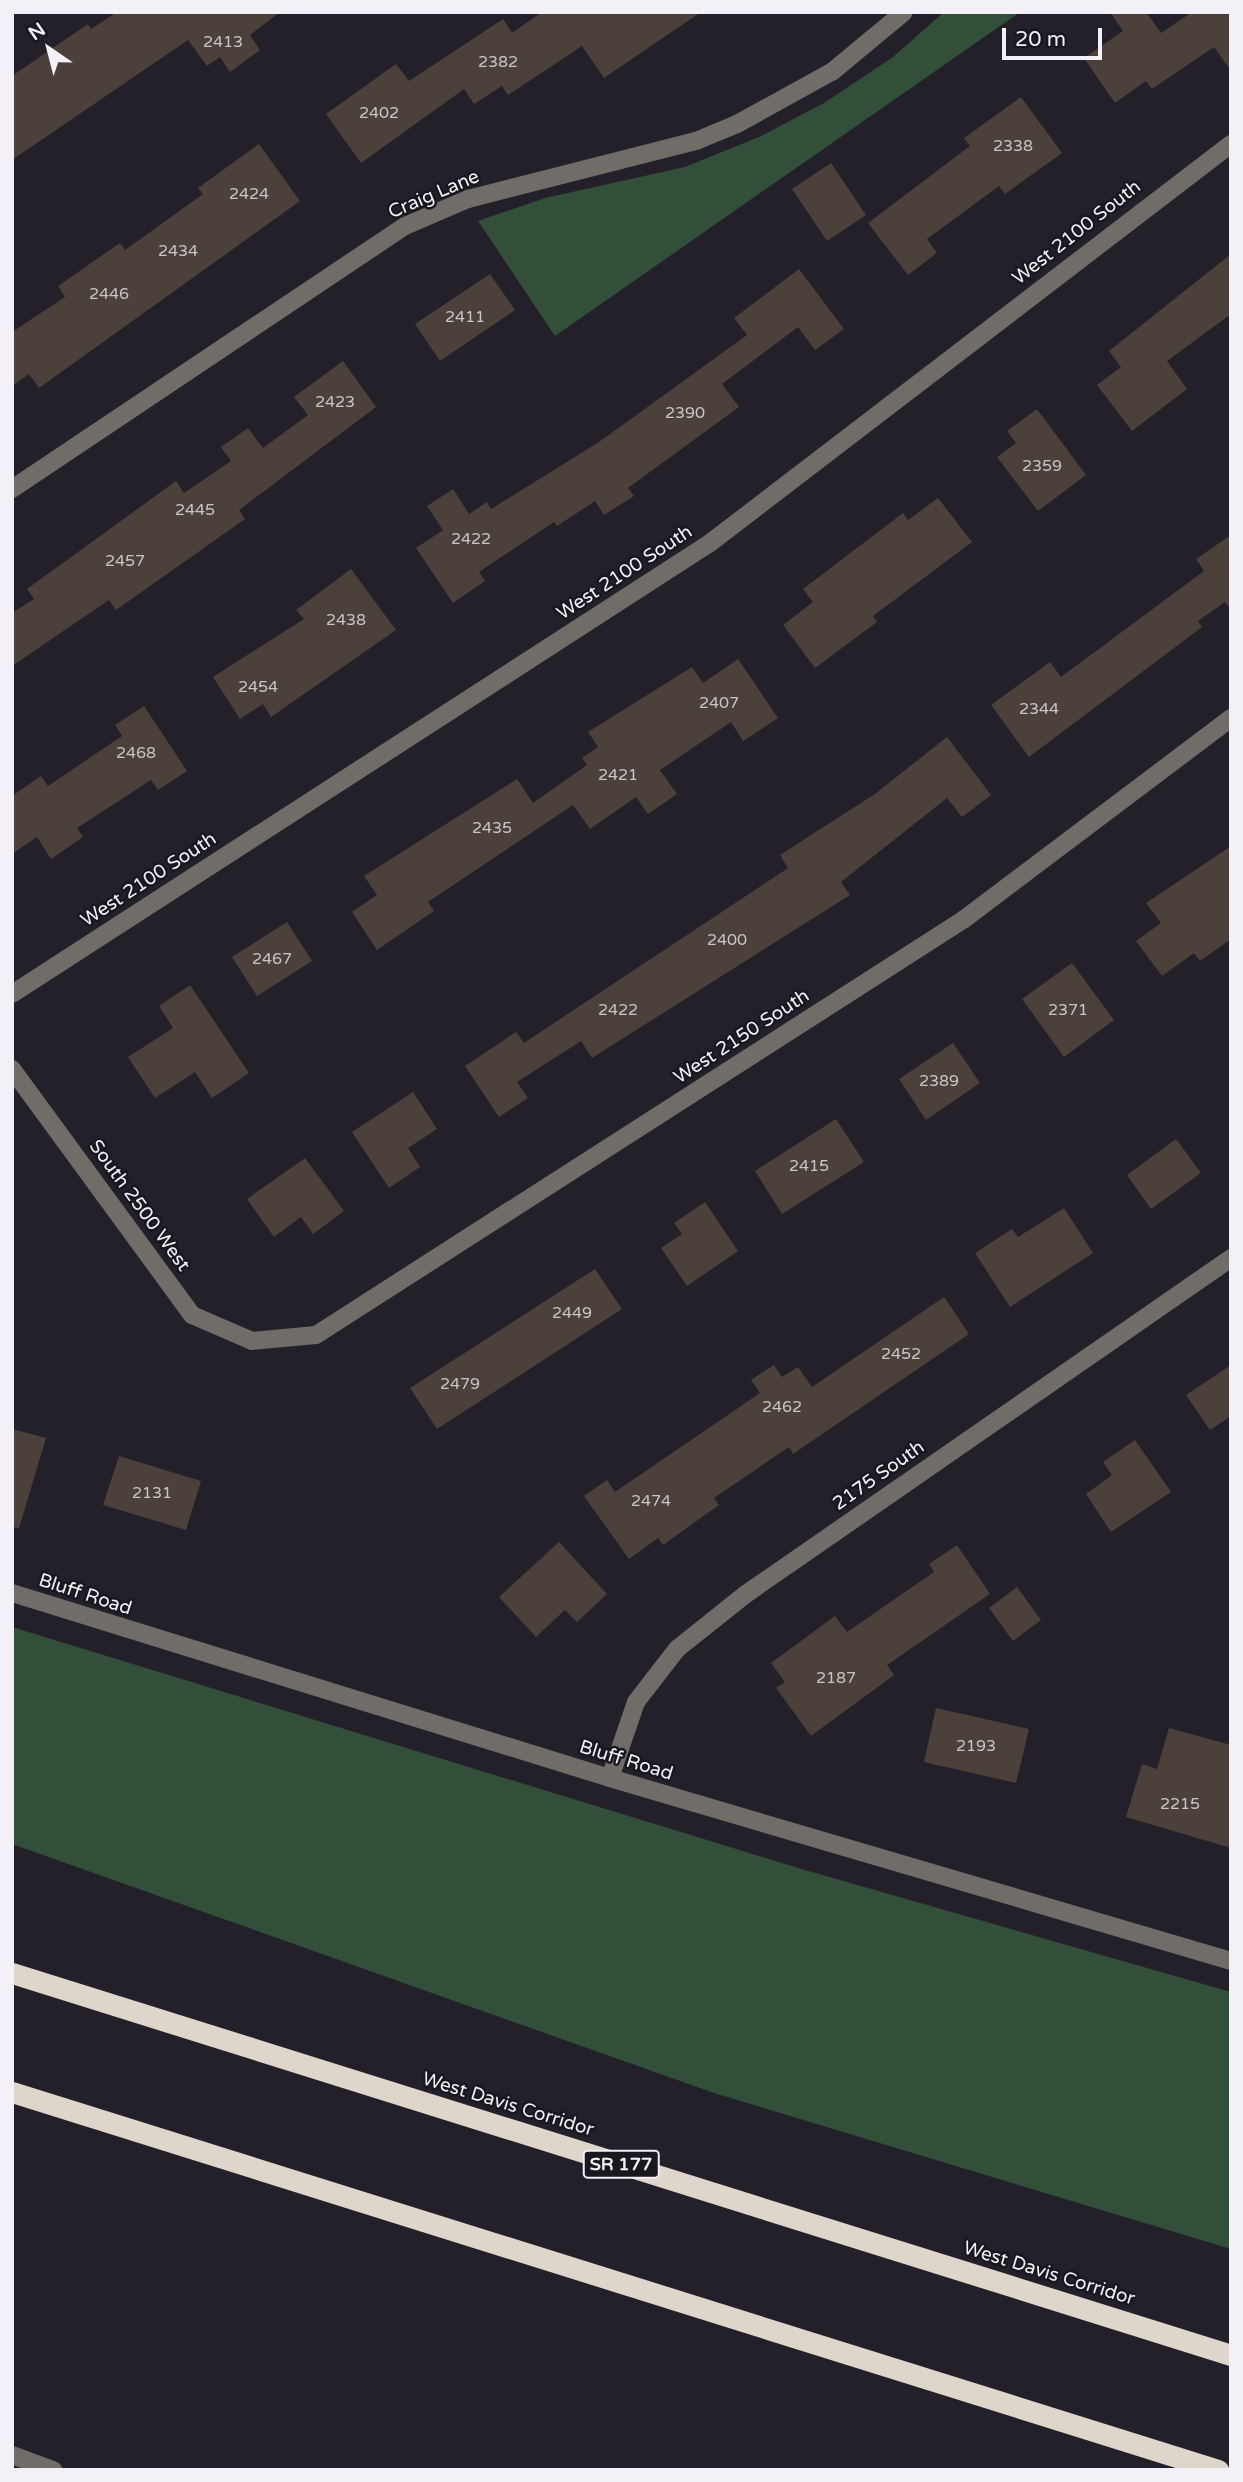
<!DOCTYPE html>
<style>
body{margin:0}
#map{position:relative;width:1243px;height:2482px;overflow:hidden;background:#232029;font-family:"Varela Round",sans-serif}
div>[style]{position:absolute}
.green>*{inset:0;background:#325039}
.building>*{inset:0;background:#4b413a}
.minor>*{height:18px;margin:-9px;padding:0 9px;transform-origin:9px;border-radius:9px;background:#706c68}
.tertiary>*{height:18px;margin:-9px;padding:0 9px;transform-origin:9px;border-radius:9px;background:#706c68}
.motorway>*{height:21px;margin:-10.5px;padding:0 10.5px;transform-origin:10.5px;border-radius:10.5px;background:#dfd6cb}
span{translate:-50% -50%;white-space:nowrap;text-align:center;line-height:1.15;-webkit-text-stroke:5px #1a171f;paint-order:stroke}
.number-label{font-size:16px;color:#c9c5c8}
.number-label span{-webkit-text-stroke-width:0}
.shield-label span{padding:2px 5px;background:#1a171f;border:2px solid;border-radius:5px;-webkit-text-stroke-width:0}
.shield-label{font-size:18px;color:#f3f1f7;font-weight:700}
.street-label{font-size:19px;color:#f3f1f7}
.frame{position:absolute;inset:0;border:14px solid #f3f1f7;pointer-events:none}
.north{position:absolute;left:14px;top:14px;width:70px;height:70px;-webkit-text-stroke:5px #1a171f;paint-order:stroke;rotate:325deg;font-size:19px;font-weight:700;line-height:28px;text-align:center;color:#f3f1f7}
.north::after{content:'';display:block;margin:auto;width:24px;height:32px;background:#f3f1f7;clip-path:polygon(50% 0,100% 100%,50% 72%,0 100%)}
.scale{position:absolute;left:1002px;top:28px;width:100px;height:32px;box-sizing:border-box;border:4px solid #f3f1f7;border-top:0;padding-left:9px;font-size:21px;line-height:24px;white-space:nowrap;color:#f3f1f7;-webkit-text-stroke:5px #1a171f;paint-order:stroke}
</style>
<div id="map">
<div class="green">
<div style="clip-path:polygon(944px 12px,1020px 12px,555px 336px,478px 221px,545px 198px,685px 167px,759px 137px,824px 103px,893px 57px)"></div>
<div style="clip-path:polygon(12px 1627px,798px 1868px,1231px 1992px,1231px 2249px,714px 2093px,12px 1844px)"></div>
</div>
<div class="building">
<div style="clip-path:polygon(117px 12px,280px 12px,250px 35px,260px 50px,230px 72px,220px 57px,207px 66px,188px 40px,12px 160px,12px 76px,88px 24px,91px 29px)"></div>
<div style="clip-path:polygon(542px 12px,701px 12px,604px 78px,582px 46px,508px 95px,502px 86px,474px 104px,464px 89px,361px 163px,326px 114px,396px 64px,409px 81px,503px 19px,512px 33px)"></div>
<div style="clip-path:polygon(1110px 12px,1146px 12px,1161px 33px,1192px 12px,1231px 12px,1231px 71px,1214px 47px,1152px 89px,1146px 81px,1115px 103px,1084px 58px,1123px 31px)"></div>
<div style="clip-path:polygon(1021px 97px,1062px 153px,1005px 194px,999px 186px,927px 239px,937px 253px,908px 275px,868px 223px,970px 146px,964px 138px)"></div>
<div style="clip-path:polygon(259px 144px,300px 201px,39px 388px,29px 374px,12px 386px,12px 332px,65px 297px,58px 286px,120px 243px,125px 250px,203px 194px,198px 188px)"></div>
<div style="clip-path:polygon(831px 163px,866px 215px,827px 241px,792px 189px)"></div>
<div style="clip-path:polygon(1231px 254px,1231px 314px,1167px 361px,1187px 389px,1132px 431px,1097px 385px,1121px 367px,1109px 351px)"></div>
<div style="clip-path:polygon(799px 269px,844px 329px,815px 350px,798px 327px,722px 384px,739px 407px,628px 488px,634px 496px,604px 515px,595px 501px,557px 526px,554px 522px,479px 572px,485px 581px,453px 603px,416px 548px,443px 530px,427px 506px,453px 489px,469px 514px,487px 502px,491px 509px,599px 442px,747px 335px,734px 318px)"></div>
<div style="clip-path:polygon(490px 274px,515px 310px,440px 361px,415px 324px)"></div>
<div style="clip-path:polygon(343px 361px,376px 407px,239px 510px,245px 519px,116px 610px,109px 600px,12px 666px,12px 613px,34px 599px,27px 589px,176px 481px,184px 493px,231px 461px,221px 447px,248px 428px,263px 448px,308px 415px,294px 397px)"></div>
<div style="clip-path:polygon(1037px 409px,1086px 475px,1038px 511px,997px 457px,1016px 443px,1007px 431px)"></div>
<div style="clip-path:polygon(938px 498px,972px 542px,873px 616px,877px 622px,815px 668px,783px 625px,813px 602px,803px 589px,903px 513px,908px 520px)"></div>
<div style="clip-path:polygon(1231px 535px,1231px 610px,1225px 602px,1198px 621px,1202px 627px,1029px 757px,991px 705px,1050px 662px,1061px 677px,1204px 571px,1196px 559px)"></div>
<div style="clip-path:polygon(351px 569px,396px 630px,271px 717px,263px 704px,240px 719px,213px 677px,304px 619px,296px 610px)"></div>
<div style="clip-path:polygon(738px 659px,778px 718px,743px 741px,731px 722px,660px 770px,677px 794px,648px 814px,636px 797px,590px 829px,573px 805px,428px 902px,434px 911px,377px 950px,352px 912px,377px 895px,364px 876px,517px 779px,533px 803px,587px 765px,582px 758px,598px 747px,588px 732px,692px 667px,703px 683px)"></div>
<div style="clip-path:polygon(144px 706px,187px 771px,158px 790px,151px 780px,77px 828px,83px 837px,51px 859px,37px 837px,12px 854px,12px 796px,41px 776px,48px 786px,122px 736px,115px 725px)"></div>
<div style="clip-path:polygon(947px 737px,991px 795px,962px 817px,947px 798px,841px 882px,850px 895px,592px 1058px,581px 1041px,517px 1082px,528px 1098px,499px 1117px,465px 1066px,516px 1032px,524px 1043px,788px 868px,780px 855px,875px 794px)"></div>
<div style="clip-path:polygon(1231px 846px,1231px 939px,1200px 961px,1194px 953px,1162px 976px,1136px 941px,1161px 923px,1146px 903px)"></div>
<div style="clip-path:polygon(287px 922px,312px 961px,257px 996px,232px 957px)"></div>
<div style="clip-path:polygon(1072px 963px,1114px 1020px,1064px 1057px,1022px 999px)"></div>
<div style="clip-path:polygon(190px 985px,249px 1073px,212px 1098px,195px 1072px,155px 1098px,128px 1057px,173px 1028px,159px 1006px)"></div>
<div style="clip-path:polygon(953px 1043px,980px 1083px,926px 1120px,899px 1079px)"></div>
<div style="clip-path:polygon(413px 1092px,437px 1129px,408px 1148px,420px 1167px,389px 1188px,352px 1132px)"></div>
<div style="clip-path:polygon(836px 1119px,864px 1162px,782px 1214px,755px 1171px)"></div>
<div style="clip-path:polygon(1176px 1139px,1201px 1173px,1151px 1209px,1127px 1175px)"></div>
<div style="clip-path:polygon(305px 1158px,344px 1211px,313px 1234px,301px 1217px,274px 1237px,247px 1199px)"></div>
<div style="clip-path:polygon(705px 1202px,738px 1251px,687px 1286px,661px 1248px,682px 1234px,674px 1223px)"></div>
<div style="clip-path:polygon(1064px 1208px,1093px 1253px,1010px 1307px,975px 1253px,1012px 1229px,1018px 1237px)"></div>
<div style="clip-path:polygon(595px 1269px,622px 1309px,437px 1429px,410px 1388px)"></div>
<div style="clip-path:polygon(944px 1297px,969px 1334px,793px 1454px,789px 1447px,714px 1498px,719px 1505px,663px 1545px,658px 1538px,629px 1559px,584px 1496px,607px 1480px,615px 1492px,760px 1393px,751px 1380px,774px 1365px,782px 1377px,798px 1367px,812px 1387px)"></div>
<div style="clip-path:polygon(1231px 1365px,1231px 1416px,1210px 1430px,1186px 1395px)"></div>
<div style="clip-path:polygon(12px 1429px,46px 1438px,19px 1528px,12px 1527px)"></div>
<div style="clip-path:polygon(1135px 1440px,1171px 1492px,1111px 1532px,1086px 1494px,1112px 1475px,1103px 1462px)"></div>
<div style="clip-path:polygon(119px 1456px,201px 1481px,186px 1530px,103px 1505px)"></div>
<div style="clip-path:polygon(559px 1542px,607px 1594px,577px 1622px,565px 1610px,536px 1637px,499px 1597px)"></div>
<div style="clip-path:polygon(957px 1545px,990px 1594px,887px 1665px,894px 1675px,811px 1736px,776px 1688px,785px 1682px,771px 1663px,835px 1616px,847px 1632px,934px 1572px,929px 1564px)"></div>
<div style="clip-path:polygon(1017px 1587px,1041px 1620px,1013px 1641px,989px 1608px)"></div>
<div style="clip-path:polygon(936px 1708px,1029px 1729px,1016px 1783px,924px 1762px)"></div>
<div style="clip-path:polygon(1169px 1728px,1231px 1745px,1231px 1848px,1126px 1817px,1142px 1764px,1157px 1769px)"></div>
</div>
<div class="minor">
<div style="left:12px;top:489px;width:473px;rotate:-33.8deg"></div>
<div style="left:405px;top:226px;width:69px;rotate:-23.2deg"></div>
<div style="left:468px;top:199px;width:235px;rotate:-14.3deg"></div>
<div style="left:696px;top:141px;width:44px;rotate:-22.5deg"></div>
<div style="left:737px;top:124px;width:110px;rotate:-28.9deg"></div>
<div style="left:833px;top:71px;width:92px;rotate:-39.7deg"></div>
<div style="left:12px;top:994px;width:831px;rotate:-32.87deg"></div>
<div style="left:710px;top:543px;width:656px;rotate:-37.45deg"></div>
<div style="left:12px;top:1069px;width:305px;rotate:53.8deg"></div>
<div style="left:192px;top:1315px;width:65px;rotate:23.4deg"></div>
<div style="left:252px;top:1341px;width:64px;rotate:-5.4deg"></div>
<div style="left:316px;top:1335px;width:769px;rotate:-32.68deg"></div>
<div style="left:963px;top:920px;width:336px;rotate:-37deg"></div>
<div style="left:610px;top:1778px;width:80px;rotate:-71.1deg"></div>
<div style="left:636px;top:1702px;width:67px;rotate:-52.3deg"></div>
<div style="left:677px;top:1649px;width:88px;rotate:-38.6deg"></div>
<div style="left:746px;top:1594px;width:590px;rotate:-34.71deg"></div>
<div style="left:12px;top:2455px;width:44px;rotate:20.1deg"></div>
</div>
<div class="tertiary">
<div style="left:12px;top:1593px;width:626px;rotate:17.19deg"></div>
<div style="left:610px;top:1778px;width:647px;rotate:16.42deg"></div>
</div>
<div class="motorway">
<div style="left:12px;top:1973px;width:1277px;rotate:17.4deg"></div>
<div style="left:12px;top:2092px;width:1264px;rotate:17.4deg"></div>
</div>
<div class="number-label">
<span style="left:223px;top:42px">2413</span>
<span style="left:498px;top:62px">2382</span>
<span style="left:379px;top:113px">2402</span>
<span style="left:1013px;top:146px">2338</span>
<span style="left:249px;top:194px">2424</span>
<span style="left:178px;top:251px">2434</span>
<span style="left:109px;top:294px">2446</span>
<span style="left:465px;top:317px">2411</span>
<span style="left:335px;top:402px">2423</span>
<span style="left:685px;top:413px">2390</span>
<span style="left:1042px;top:466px">2359</span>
<span style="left:195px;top:510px">2445</span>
<span style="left:471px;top:539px">2422</span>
<span style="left:125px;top:561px">2457</span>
<span style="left:346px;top:620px">2438</span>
<span style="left:258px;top:687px">2454</span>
<span style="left:719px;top:703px">2407</span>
<span style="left:1039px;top:709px">2344</span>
<span style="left:136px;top:753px">2468</span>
<span style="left:618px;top:775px">2421</span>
<span style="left:492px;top:828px">2435</span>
<span style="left:727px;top:940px">2400</span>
<span style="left:272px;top:959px">2467</span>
<span style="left:618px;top:1010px">2422</span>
<span style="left:1068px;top:1010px">2371</span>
<span style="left:939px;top:1081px">2389</span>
<span style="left:809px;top:1166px">2415</span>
<span style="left:572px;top:1313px">2449</span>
<span style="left:901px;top:1354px">2452</span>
<span style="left:460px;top:1384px">2479</span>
<span style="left:782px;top:1407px">2462</span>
<span style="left:152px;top:1493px">2131</span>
<span style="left:651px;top:1501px">2474</span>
<span style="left:836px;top:1678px">2187</span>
<span style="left:976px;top:1746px">2193</span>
<span style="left:1180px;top:1804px">2215</span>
</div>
<div class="shield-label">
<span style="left:621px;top:2164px">SR 177</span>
</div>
<div class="street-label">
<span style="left:434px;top:195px;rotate:-23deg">Craig Lane</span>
<span style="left:1077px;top:233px;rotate:-38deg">West 2100 South</span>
<span style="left:625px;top:573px;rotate:-33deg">West 2100 South</span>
<span style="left:149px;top:880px;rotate:-33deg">West 2100 South</span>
<span style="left:742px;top:1037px;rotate:-33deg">West 2150 South</span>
<span style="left:139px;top:1206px;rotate:54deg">South 2500 West</span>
<span style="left:879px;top:1476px;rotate:-35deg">2175 South</span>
<span style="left:85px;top:1595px;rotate:18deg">Bluff Road</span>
<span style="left:626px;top:1761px;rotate:17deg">Bluff Road</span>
<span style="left:508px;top:2105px;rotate:17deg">West Davis Corridor</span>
<span style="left:1049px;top:2274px;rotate:17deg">West Davis Corridor</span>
</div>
<div class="frame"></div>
<div class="north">N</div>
<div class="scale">20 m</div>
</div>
